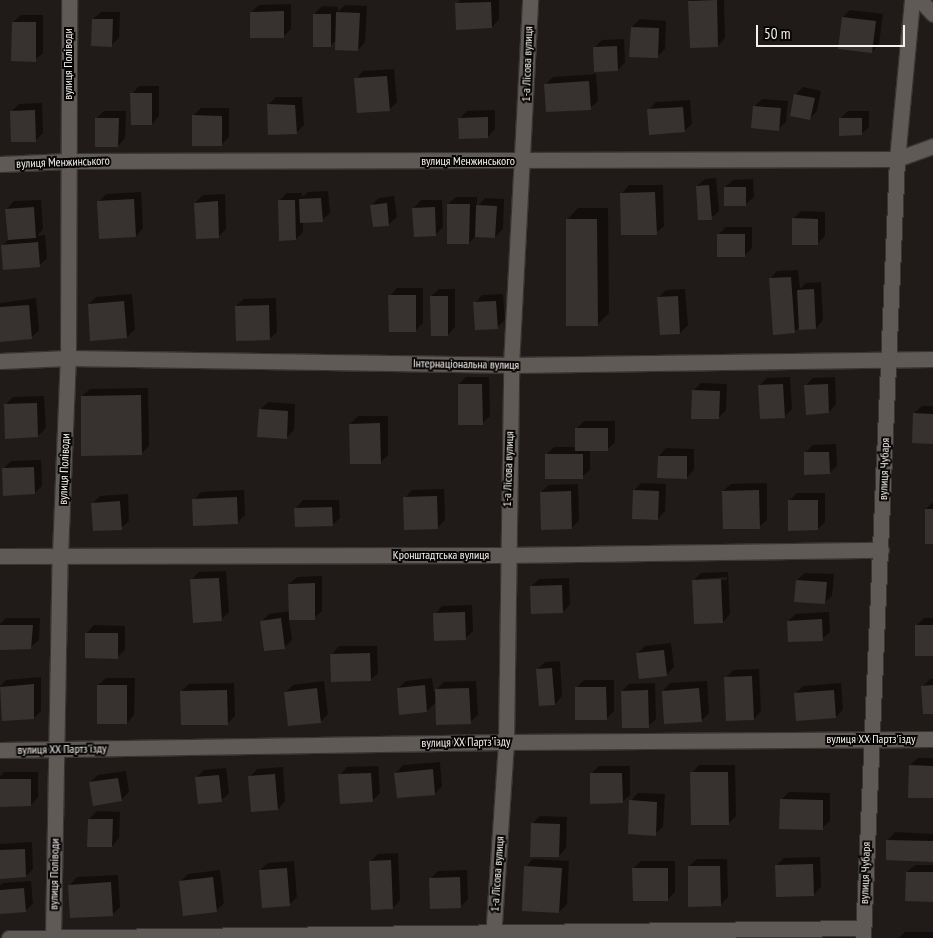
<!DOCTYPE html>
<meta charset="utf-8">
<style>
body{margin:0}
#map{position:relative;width:933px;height:938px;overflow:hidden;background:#201b18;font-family:"PT Sans Narrow",sans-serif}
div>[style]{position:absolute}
.shadow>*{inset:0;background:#0007}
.building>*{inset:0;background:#37322f}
.roads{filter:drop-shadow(1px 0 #383533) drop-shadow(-1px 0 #383533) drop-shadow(0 1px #383533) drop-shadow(0 -1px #383533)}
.street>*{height:15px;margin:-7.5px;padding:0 7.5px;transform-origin:7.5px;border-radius:7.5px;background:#605a57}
.secondary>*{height:15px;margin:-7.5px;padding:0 7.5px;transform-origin:7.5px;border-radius:7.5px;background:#605a57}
span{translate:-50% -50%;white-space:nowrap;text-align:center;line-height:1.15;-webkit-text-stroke:4px #080605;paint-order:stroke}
.street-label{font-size:12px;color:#f5f1f0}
.scale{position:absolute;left:756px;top:25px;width:149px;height:22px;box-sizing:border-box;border:2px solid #f5f1f0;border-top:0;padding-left:6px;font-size:15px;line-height:18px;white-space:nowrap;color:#f5f1f0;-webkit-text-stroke:4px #080605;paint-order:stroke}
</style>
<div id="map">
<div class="shadow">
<div style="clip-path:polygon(460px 0,499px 0,499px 19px,492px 27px,457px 4px)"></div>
<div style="clip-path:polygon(690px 0,724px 0,725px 38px,718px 46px)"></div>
<div style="clip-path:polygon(291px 4px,291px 29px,284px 36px,251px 12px,259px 5px)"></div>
<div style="clip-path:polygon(345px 5px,367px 6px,365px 42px,358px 50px,337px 40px,330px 46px,314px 14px,322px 6px,338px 7px,338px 12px)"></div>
<div style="clip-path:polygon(850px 10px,883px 14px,879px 44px,872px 52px,843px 17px)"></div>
<div style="clip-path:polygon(101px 12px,120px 12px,119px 38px,111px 45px,93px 19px)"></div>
<div style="clip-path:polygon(21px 15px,43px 15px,43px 53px,35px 60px,13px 22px)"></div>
<div style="clip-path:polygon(640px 19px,666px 21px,665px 49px,657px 57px,632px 27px)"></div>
<div style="clip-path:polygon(624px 39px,625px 62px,618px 70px,594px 48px,602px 40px)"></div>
<div style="clip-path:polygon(394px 69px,397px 102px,389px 110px,356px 79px,363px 71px)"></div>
<div style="clip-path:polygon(596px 74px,598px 101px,590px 108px,546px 84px,553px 77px)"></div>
<div style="clip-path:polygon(139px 86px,159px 86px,159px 116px,152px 124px,132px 94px)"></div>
<div style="clip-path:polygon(803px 87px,821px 91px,817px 111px,809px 119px,796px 94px)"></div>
<div style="clip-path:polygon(276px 97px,302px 97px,304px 125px,296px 133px,268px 105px)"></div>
<div style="clip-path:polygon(762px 99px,788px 101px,786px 122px,778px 129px,755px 106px)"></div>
<div style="clip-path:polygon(690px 100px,692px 124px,684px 131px,649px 110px,656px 102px)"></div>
<div style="clip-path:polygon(42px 103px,43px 133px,35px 141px,11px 112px,19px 104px)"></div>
<div style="clip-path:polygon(201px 108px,229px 108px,229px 137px,221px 145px,193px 116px)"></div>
<div style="clip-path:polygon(495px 110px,495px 129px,488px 137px,460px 118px,467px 111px)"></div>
<div style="clip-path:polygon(104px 111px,126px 111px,125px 138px,118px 146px,96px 119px)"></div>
<div style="clip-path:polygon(848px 111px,869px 111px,869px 127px,861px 134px,840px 119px)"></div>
<div style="clip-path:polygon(716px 178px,719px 211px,711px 218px,697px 186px,705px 179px)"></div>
<div style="clip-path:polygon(753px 179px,754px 197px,746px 204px,725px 187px,733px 180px)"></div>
<div style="clip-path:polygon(629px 185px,663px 185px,664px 226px,656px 233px,622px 193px)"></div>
<div style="clip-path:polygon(328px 191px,330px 213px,322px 220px,303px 222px,303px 232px,296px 239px,279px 201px,287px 193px,302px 193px,302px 197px,308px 192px)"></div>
<div style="clip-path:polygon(141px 192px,143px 228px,136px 236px,99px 202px,106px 194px)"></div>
<div style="clip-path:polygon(225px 194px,226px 229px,219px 236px,195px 203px,203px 195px)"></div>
<div style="clip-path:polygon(394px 196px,397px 217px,389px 224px,374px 226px,372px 205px,379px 198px)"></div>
<div style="clip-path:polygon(456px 197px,477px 197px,477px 207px,485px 198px,504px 199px,503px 229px,495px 237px,476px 236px,469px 243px,448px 204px)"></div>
<div style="clip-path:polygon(41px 200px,43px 229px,37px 236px,45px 235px,47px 258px,39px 266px,2px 246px,9px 239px,7px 209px,14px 201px)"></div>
<div style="clip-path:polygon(421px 200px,442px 200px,443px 227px,435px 235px,414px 208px)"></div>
<div style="clip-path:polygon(578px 208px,608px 208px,609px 313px,597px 325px,567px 220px)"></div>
<div style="clip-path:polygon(801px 211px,825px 212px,825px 236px,817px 244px,794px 218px)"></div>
<div style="clip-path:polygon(726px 227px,752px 227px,752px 248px,744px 256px,718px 235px)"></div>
<div style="clip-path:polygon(798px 270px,800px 289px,806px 283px,821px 282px,823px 320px,816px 328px,800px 327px,794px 332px,770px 279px,777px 271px)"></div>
<div style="clip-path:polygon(397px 288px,423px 288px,423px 323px,415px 331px,390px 296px)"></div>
<div style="clip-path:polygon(439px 289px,455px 289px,455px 327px,448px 335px,431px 296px)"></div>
<div style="clip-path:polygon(685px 289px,688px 325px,680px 333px,661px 334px,659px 297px,666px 290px)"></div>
<div style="clip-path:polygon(132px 294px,135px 329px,127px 337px,92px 339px,89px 304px,96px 297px)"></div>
<div style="clip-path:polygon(503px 294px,505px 320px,497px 327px,475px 303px,482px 295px)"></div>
<div style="clip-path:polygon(36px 298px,39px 330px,31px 338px,0 340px,0 303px)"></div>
<div style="clip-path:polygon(276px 298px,277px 332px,269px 339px,236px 306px,244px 299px)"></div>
<div style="clip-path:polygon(466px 377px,489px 377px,490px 416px,482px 424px,459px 384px)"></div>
<div style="clip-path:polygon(790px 377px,792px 409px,785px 416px,759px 386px,767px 378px)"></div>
<div style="clip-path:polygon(835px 377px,836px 404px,829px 412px,805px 386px,813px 378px)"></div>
<div style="clip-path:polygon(701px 383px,727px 384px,726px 410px,718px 418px,693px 391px)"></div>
<div style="clip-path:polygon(148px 388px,149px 446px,141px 454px,82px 396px,90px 389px)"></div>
<div style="clip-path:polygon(44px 396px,46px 428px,38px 436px,5px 405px,13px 397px)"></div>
<div style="clip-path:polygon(268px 402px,295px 404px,294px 430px,286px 438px,260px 410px)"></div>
<div style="clip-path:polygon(922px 406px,933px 406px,933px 443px,914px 413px)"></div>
<div style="clip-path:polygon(358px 416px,388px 416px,388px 455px,381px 462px,350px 424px)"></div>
<div style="clip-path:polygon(584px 421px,615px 421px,615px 442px,608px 449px,590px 449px,590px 470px,582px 477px,546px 455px,554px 447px,576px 447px,576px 429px)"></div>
<div style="clip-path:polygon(836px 444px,837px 466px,829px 473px,805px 453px,813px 445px)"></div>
<div style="clip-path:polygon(666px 448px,694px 449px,694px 470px,686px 478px,659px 456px)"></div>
<div style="clip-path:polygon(41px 460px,42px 486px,35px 493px,3px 469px,11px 461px)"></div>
<div style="clip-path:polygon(641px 483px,666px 484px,665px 511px,658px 519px,634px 491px)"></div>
<div style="clip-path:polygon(767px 483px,767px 520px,759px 527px,723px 491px,731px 484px)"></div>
<div style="clip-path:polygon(578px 484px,579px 520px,572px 528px,541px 492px,549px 485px)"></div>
<div style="clip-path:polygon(444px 489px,445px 520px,437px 528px,405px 498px,412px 490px)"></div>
<div style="clip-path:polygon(244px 490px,245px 515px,237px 523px,194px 500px,201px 492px)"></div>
<div style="clip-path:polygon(797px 493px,825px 493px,825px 522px,818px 529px,789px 501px)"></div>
<div style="clip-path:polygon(128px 494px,129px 521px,121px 528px,93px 503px,100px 496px)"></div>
<div style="clip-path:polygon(303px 500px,339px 500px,340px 518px,332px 525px,296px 508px)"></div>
<div style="clip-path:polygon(933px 502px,933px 543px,926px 509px)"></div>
<div style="clip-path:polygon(226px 571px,229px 612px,221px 620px,191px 580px,199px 572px)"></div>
<div style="clip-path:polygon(evenodd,728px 572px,730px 614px,723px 622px,693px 581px,701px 573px,728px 572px,727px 577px,727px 580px,699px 581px,699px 579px,727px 577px)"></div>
<div style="clip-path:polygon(805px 573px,834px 574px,832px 596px,824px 603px,797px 580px)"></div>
<div style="clip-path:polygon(322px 576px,322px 611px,314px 618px,289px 619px,292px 640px,284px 648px,262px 621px,269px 614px,290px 611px,289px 584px,297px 577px)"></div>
<div style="clip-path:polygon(569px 578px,570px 604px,563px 612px,532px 586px,539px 579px)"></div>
<div style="clip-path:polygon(472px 605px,473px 631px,465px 639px,435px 614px,442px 606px)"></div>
<div style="clip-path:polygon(829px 612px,830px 632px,822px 639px,788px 621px,796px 614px)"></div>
<div style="clip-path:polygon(6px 618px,40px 618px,39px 640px,31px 647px,0 648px,0 624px)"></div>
<div style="clip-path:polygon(924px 618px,933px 618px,933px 655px,916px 626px)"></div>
<div style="clip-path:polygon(94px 625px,125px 626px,125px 650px,117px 657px,87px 633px)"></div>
<div style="clip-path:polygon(671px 643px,674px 667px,666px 675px,638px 653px,645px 646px)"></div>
<div style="clip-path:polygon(339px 646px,377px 646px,378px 673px,370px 680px,332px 654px)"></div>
<div style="clip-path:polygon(560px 661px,562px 696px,555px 704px,537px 670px,545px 662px)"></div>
<div style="clip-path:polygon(759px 669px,761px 711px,754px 719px,726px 678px,733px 670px)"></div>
<div style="clip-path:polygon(41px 677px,41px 711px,34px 718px,3px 719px,0 686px,6px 680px)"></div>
<div style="clip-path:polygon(106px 678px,135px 678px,134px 715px,127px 723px,98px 685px)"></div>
<div style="clip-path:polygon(432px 678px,434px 692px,444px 682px,476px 681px,478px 715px,470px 722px,436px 702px,427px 711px,398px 688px,406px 681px)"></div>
<div style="clip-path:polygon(930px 679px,933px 679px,933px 712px,922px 687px)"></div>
<div style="clip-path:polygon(584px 680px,614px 680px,614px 711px,606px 719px,576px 688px)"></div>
<div style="clip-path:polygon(324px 681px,328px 714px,320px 722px,286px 692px,293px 685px)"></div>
<div style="clip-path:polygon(707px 681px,709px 713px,701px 721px,663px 691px,670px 683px)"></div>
<div style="clip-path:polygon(234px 683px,235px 716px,227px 724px,182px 691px,189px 684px)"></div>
<div style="clip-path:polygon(655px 683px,656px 719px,648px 726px,622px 691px,629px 684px)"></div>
<div style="clip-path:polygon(841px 683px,843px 709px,836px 717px,795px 694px,803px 686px)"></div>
<div style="clip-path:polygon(918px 758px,933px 758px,933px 797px,910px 765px)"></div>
<div style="clip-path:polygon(440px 762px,442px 786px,435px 794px,396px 773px,403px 765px)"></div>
<div style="clip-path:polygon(699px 765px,735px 765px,736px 816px,728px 824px,692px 773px)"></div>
<div style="clip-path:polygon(378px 766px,380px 793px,372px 801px,340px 775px,347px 767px)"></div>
<div style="clip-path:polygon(599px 766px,630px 766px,630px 795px,622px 802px,591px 774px)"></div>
<div style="clip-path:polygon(283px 767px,285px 801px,278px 809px,250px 777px,257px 769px)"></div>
<div style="clip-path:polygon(226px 768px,229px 793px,221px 801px,196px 778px,204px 770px)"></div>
<div style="clip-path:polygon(126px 771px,129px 792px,121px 800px,90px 782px,98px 775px)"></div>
<div style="clip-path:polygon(4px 772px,38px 772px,38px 797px,31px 805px,0 805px,0 777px)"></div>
<div style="clip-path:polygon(789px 792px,830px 793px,830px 821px,822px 828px,781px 800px)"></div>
<div style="clip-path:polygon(638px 793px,665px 794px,663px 827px,655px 834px,631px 801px)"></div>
<div style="clip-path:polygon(97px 811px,120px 812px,119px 838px,112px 846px,89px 819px)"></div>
<div style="clip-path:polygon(540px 816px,567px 817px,566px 848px,559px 856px,532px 824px)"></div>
<div style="clip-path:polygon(895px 832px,933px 834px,933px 861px,888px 840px)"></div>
<div style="clip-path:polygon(32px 842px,33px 869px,26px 876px,0 877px,0 844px)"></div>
<div style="clip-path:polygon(398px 853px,400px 900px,393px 908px,370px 862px,378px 854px)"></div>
<div style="clip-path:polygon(820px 857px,821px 887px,813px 895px,777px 865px,784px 858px)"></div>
<div style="clip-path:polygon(533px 859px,569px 861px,567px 904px,559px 912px,526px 867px)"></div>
<div style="clip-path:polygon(697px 859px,727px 859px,728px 897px,720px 905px,689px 866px)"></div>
<div style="clip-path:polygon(294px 861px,297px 897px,289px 905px,260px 870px,268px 863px)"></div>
<div style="clip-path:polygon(641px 861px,675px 861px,675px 892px,667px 900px,634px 868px)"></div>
<div style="clip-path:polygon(915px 865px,933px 865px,933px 900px,907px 872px)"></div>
<div style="clip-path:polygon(220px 870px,224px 903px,216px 911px,181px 881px,188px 874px)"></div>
<div style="clip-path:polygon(467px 870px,468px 899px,460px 907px,430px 879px,438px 871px)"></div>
<div style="clip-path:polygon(118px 875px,120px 907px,112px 915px,70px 885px,77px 877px)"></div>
<div style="clip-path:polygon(31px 881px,33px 904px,25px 911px,0 913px,0 886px,3px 883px)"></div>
<div style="clip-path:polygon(905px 932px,933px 932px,933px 938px,899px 938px)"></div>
</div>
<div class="building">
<div style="clip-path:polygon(717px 0,718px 47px,690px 48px,688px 1px)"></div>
<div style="clip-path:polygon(491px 2px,492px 28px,456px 30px,455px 3px)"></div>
<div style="clip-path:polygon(284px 11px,284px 38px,250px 38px,250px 12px)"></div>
<div style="clip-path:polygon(336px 12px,360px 13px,358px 51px,335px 50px)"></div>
<div style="clip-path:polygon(313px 14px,331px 14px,331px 47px,313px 47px)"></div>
<div style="clip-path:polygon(842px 17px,876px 21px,872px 53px,838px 49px)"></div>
<div style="clip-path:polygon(92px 19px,113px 19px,112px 47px,91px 46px)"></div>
<div style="clip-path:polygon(12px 22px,36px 22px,36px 62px,11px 61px)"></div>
<div style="clip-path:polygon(631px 27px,659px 28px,658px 58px,629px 57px)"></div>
<div style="clip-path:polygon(617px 46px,618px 71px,594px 72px,593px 47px)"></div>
<div style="clip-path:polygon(387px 76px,390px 111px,357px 113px,354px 78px)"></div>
<div style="clip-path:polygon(589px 81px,591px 110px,546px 112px,544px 84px)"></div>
<div style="clip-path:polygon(130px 93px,152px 93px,152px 125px,131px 125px)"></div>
<div style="clip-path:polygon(794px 94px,815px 98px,810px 120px,790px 116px)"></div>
<div style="clip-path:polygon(267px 104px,295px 105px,297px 134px,268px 135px)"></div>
<div style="clip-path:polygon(753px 106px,781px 108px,779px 131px,751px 128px)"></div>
<div style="clip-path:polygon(683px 107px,685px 132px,649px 135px,647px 109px)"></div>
<div style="clip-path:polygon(35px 110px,36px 142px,11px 142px,10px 111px)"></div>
<div style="clip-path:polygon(192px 115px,222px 116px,222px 146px,192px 146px)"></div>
<div style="clip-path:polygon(488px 117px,488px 138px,459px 139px,458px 118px)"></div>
<div style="clip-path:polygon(95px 118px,119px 118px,118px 147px,95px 147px)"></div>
<div style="clip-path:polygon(839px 118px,862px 118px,862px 135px,839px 136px)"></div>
<div style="clip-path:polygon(709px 185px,712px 220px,698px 220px,696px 186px)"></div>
<div style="clip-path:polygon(724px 187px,746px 187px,746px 206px,724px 206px)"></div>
<div style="clip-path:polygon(655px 192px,657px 235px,621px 235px,620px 193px)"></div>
<div style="clip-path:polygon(321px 198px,323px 222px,300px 223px,299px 199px)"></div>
<div style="clip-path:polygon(134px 199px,136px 237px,99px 239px,97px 201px)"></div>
<div style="clip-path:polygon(278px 200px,295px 200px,296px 240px,279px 241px)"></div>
<div style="clip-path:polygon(218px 201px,219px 238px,196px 239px,194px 203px)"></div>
<div style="clip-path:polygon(387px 203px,389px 226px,373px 227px,370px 205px)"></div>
<div style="clip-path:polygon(447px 204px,470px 204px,469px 244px,447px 244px)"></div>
<div style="clip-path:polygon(476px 205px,497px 206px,495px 238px,475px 237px)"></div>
<div style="clip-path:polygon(34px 207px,36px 238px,8px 240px,5px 209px)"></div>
<div style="clip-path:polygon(435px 207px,436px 236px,414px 237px,412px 208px)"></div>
<div style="clip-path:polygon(792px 218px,818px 219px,818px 245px,792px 245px)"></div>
<div style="clip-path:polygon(566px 219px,597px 219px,598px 326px,566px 326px)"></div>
<div style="clip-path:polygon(717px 234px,745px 234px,745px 257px,717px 257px)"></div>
<div style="clip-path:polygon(38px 242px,40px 267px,3px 270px,1px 245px)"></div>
<div style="clip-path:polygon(791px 277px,795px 333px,773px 335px,769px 278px)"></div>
<div style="clip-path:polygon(814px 289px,816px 329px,799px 330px,797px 290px)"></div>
<div style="clip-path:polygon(388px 295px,416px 295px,416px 332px,389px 332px)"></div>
<div style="clip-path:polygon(430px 296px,448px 296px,448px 336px,431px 336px)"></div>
<div style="clip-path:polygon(678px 296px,680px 334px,660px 335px,657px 297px)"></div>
<div style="clip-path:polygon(124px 301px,127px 338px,90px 341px,88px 304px)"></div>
<div style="clip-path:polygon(496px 301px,498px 329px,475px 330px,473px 302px)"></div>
<div style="clip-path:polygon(29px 305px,32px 339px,0 342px,0 307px)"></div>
<div style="clip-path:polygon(269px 305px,270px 340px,236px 341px,235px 306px)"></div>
<div style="clip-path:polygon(458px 384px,482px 384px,483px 425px,458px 425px)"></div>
<div style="clip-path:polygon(783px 384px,785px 418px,760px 419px,758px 385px)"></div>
<div style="clip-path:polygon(828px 384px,829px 413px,806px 415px,804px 385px)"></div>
<div style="clip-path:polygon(692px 390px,720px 391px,719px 419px,691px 419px)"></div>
<div style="clip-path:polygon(141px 395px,142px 455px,81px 456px,81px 396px)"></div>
<div style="clip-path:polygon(37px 403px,38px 437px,5px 439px,4px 404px)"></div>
<div style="clip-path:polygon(259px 409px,288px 411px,287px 439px,257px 437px)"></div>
<div style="clip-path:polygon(913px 413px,933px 414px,933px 444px,912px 443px)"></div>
<div style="clip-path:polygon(380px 423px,381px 464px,350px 464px,349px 424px)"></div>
<div style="clip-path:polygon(575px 428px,608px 428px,608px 451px,575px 451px)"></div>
<div style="clip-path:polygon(804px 452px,829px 452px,830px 474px,804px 475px)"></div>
<div style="clip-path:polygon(545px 454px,583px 454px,583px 479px,545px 479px)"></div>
<div style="clip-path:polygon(658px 456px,687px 456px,687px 479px,657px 478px)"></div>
<div style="clip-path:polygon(34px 467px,35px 494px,3px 496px,2px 468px)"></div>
<div style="clip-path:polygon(633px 490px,659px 491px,658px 520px,632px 519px)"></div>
<div style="clip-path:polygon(759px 490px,760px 529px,723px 529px,722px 491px)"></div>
<div style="clip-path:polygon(571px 491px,572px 529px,541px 530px,540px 492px)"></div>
<div style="clip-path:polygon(437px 496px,438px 529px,404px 530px,403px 497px)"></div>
<div style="clip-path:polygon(237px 497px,238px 524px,193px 526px,192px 499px)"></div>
<div style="clip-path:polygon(788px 500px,818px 500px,818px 530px,788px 531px)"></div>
<div style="clip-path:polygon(120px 501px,122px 530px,93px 531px,91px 503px)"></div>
<div style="clip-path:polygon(332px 507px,333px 526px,295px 527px,294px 508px)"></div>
<div style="clip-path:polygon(925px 509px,933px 509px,933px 544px,925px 544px)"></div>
<div style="clip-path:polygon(219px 578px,222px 621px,193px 623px,190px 579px)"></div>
<div style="clip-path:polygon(721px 579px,723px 623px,694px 624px,692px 580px)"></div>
<div style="clip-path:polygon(796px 580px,827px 582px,825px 604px,794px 602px)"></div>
<div style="clip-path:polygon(315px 583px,315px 620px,289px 620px,288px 584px)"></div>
<div style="clip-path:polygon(562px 585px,563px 613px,531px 614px,530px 586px)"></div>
<div style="clip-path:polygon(465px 612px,466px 640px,434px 641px,433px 613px)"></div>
<div style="clip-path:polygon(281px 618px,285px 649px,264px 651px,260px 621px)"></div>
<div style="clip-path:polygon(822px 619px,823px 641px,788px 642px,787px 621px)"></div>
<div style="clip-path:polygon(0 625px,33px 625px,31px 649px,0 650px)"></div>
<div style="clip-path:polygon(915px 625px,933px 625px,933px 656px,915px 656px)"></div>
<div style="clip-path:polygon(85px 633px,118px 633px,118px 659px,85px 658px)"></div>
<div style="clip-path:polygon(664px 650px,667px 676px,639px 679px,636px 653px)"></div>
<div style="clip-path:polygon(370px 653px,371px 681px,331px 682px,330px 654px)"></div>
<div style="clip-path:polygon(552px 668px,555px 705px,539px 706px,536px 669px)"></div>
<div style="clip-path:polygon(752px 676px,754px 720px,726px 721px,724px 677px)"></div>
<div style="clip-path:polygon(34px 684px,34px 719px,2px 721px,0 687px)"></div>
<div style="clip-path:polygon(97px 685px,127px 685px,127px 724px,97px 724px)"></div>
<div style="clip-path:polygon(425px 685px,427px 712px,399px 715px,397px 688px)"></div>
<div style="clip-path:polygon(933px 685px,933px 714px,923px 714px,921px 686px)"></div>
<div style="clip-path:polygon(575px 687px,606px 687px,607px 720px,575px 720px)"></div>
<div style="clip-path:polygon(317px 688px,321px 723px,288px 726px,284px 692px)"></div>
<div style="clip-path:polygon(469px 688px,471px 724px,436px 725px,435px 689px)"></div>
<div style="clip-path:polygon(699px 688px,702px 722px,664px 724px,662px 691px)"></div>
<div style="clip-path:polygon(227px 690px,228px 725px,181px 725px,180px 691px)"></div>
<div style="clip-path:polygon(648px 690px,649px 728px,622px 728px,621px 691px)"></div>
<div style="clip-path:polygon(834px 690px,836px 718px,796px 721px,794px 693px)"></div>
<div style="clip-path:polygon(909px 765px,933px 766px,933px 798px,908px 798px)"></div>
<div style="clip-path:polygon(433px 769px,435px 795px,397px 798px,394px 773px)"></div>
<div style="clip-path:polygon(690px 772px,728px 772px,729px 825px,691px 825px)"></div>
<div style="clip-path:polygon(371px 773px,373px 802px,340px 804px,338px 774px)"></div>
<div style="clip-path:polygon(590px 773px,622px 773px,623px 803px,590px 804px)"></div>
<div style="clip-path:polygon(275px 774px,278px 810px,251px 812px,248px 776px)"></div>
<div style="clip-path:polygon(219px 775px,222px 802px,198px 804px,195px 777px)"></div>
<div style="clip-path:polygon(118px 778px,122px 801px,93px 806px,89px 782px)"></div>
<div style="clip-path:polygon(0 779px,31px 779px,31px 806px,0 807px)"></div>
<div style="clip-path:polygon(780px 799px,823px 800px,823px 830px,779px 829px)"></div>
<div style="clip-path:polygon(629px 800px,657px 802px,656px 836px,628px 834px)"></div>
<div style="clip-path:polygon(88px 819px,113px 819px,112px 847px,87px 847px)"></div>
<div style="clip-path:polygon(531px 823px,560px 824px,559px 857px,530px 857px)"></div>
<div style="clip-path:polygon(886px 840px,933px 841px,933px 862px,886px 860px)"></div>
<div style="clip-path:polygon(25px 849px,26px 877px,0 879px,0 850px)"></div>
<div style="clip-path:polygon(391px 860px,393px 909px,371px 910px,369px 861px)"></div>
<div style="clip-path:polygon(813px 864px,814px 896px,776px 897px,775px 865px)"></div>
<div style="clip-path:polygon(524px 866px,562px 868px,559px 913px,522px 911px)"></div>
<div style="clip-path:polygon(688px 866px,720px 866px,721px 906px,688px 907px)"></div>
<div style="clip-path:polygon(287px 868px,290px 906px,262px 908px,259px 870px)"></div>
<div style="clip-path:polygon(632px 868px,668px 868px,668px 901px,633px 901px)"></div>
<div style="clip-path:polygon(906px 872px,933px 872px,933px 902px,905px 901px)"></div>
<div style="clip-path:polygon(213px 877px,217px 912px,183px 916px,179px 881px)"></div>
<div style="clip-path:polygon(460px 877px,461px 908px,430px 909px,429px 878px)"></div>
<div style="clip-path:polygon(111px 882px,113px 916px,70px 918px,68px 885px)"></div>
<div style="clip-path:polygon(24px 888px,26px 912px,0 914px,0 890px)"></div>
</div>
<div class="roads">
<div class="street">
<div style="left:0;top:164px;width:68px;rotate:-2.5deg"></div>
<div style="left:68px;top:161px;width:829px;rotate:-0.14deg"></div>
<div style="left:897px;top:159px;width:38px;rotate:-20deg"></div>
<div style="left:0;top:361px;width:68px;rotate:-2.5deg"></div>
<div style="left:68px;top:358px;width:443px;rotate:0.9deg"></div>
<div style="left:511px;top:365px;width:422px;rotate:-0.8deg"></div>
<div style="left:0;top:556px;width:506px;rotate:-0.11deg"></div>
<div style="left:506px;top:555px;width:375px;rotate:-0.8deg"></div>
<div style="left:9px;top:938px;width:854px;rotate:-0.67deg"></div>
<div style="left:53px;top:938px;width:384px;rotate:-89deg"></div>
<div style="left:60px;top:554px;width:196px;rotate:-87.7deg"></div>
<div style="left:68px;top:358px;width:358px;rotate:-89.8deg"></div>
<div style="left:493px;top:938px;width:196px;rotate:-86.2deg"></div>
<div style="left:506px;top:742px;width:377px;rotate:-89.2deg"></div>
<div style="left:511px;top:365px;width:365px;rotate:-87deg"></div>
<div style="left:863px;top:938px;width:780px;rotate:-87.5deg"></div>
<div style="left:897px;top:159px;width:160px;rotate:-84.6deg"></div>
</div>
<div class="secondary">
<div style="left:920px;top:0;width:19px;rotate:47deg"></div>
<div style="left:0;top:750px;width:506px;rotate:-0.91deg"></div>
<div style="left:506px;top:742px;width:427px;rotate:-0.4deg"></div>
</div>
</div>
<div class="street-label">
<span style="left:68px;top:64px;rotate:-90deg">вулиця Поліводи</span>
<span style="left:527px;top:64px;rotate:-88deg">1-а Лісова вулиця</span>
<span style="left:468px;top:161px">вулиця Менжинського</span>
<span style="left:63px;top:162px;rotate:-2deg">вулиця Менжинського</span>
<span style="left:466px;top:364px;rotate:1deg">Інтернаціональна вулиця</span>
<span style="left:64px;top:469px;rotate:-88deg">вулиця Поліводи</span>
<span style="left:508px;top:469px;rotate:-88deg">1-а Лісова вулиця</span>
<span style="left:884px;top:469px;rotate:-88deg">вулиця Чубаря</span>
<span style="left:441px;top:555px">Кронштадтська вулиця</span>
<span style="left:871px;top:739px">вулиця XX Партз'їзду</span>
<span style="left:466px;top:742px;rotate:-1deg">вулиця XX Партз'їзду</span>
<span style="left:62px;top:749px;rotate:-1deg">вулиця XX Партз'їзду</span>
<span style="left:865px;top:873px;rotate:-88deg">вулиця Чубаря</span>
<span style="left:54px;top:874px;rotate:-89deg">вулиця Поліводи</span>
<span style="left:497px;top:874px;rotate:-86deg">1-а Лісова вулиця</span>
</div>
<div class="scale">50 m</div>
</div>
